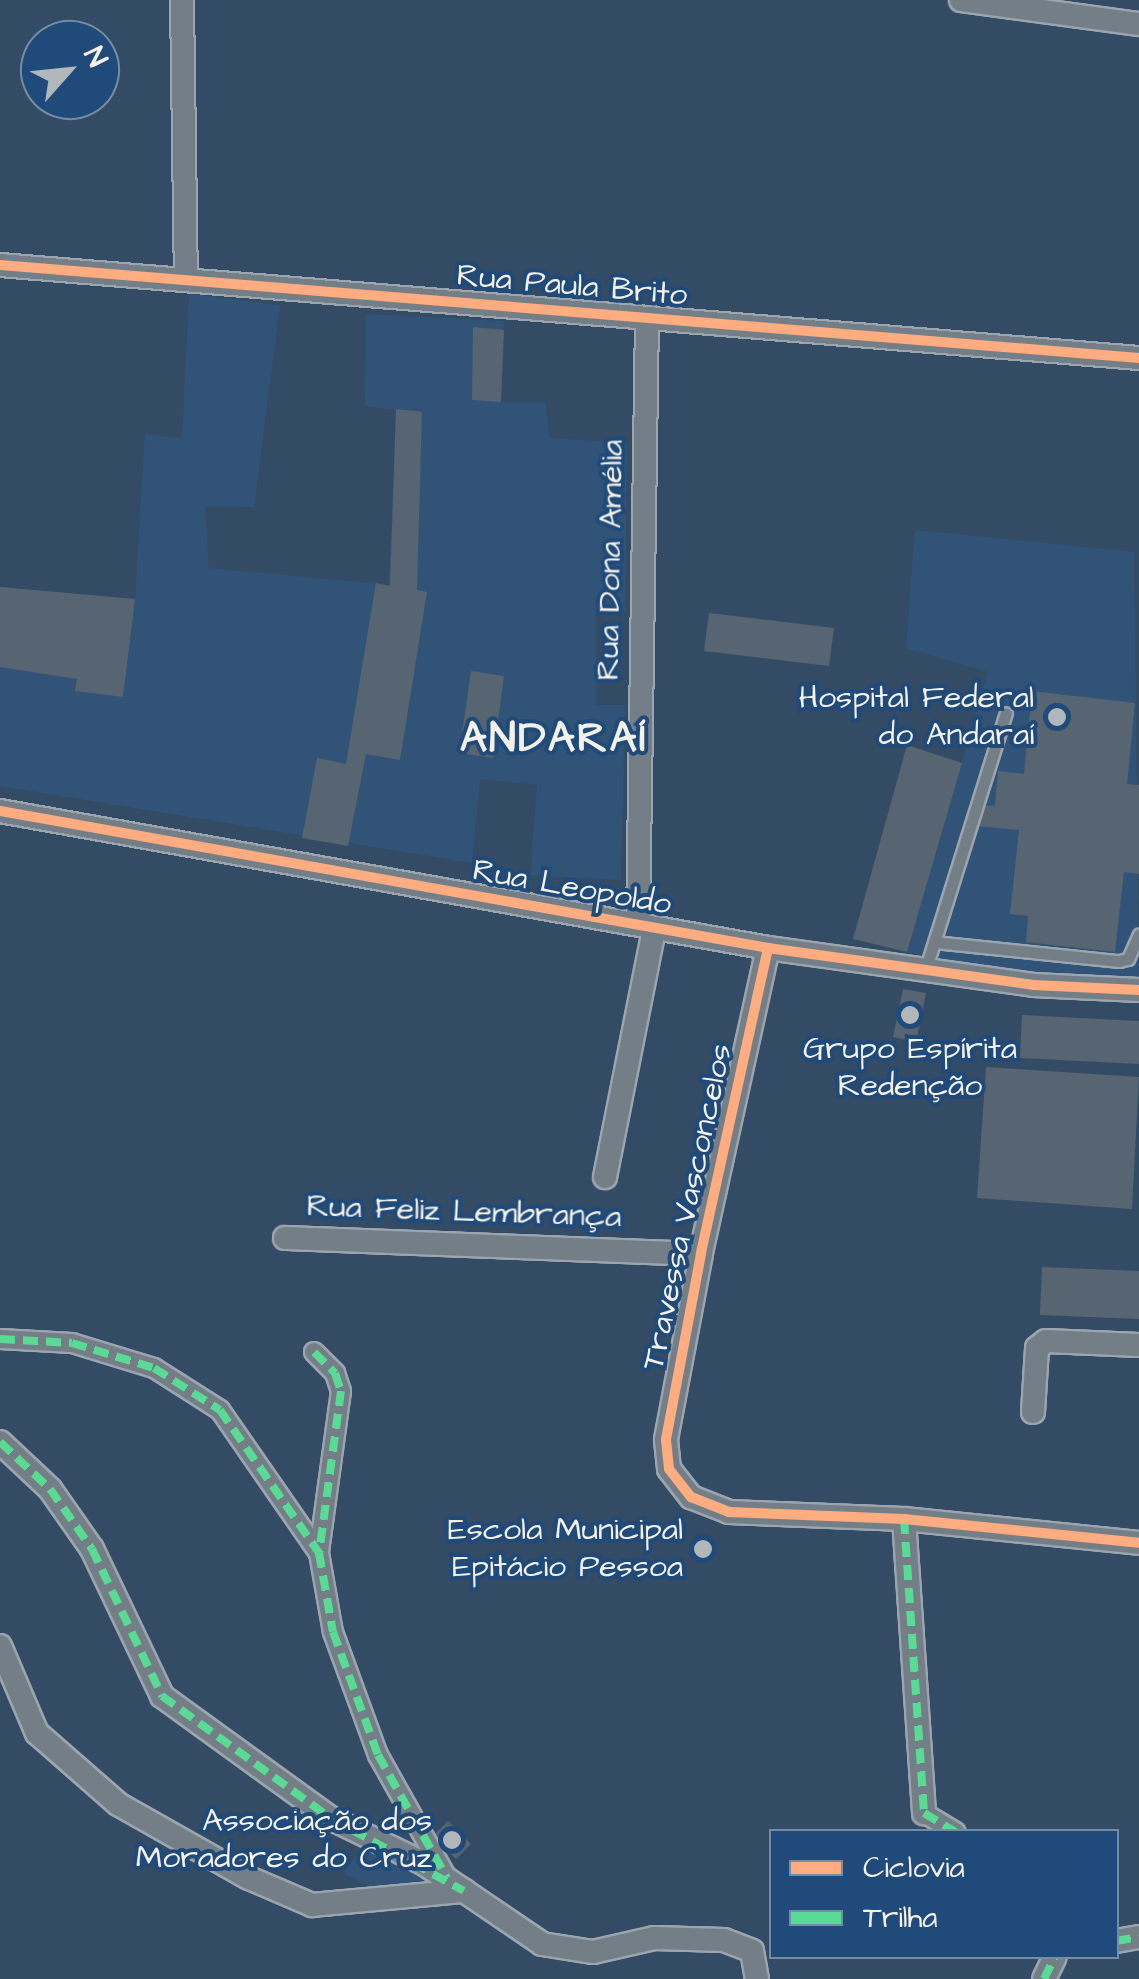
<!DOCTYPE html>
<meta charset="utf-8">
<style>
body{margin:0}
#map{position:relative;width:1139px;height:1979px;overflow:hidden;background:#344b65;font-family:"Architects Daughter",sans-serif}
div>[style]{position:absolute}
.built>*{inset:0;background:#315378}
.building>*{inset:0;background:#576472}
.roads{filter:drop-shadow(2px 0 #9ba5af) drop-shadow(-2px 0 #9ba5af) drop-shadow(0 2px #9ba5af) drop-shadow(0 -2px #9ba5af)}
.service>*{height:11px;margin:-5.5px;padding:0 5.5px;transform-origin:5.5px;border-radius:5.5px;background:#737e87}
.pedestrian>*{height:18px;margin:-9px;padding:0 9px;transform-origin:9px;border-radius:9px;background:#737e87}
.minor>*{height:22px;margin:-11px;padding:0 11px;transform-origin:11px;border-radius:11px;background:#737e87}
.quiet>*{height:8px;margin-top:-4px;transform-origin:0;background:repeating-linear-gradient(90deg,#5adb95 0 15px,transparent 0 23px)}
.cycleway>*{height:10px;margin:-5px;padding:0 5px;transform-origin:5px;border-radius:5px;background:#ffac80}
.dots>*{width:28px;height:28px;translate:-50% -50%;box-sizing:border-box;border:5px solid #1f4a7a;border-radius:50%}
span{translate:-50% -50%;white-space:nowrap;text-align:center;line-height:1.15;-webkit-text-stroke:8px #1f4a7a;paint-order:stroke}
.street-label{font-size:32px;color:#f4f1e8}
.poi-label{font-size:32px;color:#f4f1e8}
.right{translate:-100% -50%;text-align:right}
.district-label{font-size:42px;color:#f4f1e8;font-weight:700;letter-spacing:2.5px}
.legend{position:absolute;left:769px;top:1829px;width:350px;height:130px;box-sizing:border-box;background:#1f4a7a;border:2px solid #748da6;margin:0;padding:12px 18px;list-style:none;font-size:30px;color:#f4f1e8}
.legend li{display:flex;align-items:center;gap:20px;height:50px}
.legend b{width:50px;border:2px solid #748da6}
.north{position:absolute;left:20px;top:20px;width:100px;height:100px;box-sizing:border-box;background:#1f4a7a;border:2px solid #748da6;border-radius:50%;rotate:63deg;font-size:28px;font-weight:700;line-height:40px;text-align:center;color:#f4f1e8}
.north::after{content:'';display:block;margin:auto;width:35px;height:45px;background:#b1b7ba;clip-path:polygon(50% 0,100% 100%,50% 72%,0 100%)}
</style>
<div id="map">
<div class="built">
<div style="clip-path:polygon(189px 294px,280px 305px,254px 507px,205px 506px,209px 568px,389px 585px,396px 410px,365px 406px,366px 314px,504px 321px,501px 402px,545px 402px,550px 438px,627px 443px,625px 613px,596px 611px,596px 705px,625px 705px,621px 880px,530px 875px,537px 785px,480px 779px,472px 863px,0 786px,0 587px,135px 599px,145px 434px,182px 439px)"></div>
<div style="clip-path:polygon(915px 530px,1134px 552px,1139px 984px,1034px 979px,907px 952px,988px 672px,906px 648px)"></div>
<div style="clip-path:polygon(363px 1842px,426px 1874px,418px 1884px,377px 1891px,344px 1874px)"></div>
</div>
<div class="building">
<div style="clip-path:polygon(473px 327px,504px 330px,501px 402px,472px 400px)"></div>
<div style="clip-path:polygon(396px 409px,422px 412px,417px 590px,427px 592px,400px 760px,366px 754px,348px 846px,302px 838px,317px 758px,346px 764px,376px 583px,390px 586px)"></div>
<div style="clip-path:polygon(0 587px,135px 599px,123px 697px,75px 691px,77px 679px,0 667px)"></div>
<div style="clip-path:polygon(709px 613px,834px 628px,829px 666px,704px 651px)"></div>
<div style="clip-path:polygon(471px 671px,504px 676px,493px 758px,459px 753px)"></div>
<div style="clip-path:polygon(1032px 691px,1135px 703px,1127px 784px,1139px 785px,1139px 874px,1124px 872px,1115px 952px,1026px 942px,1028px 916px,1010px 914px,1019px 830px,976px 826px,979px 805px,995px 806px,998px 771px,1024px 774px)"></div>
<div style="clip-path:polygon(907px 745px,962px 763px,907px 952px,853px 939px)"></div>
<div style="clip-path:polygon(903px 989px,926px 993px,916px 1042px,893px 1037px)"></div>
<div style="clip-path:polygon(1022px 1015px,1139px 1021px,1139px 1064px,1020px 1058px)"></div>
<div style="clip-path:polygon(986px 1067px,1139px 1077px,1132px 1209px,977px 1198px)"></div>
<div style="clip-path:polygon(1042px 1267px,1139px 1271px,1139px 1319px,1040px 1315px)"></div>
<div style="clip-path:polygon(448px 1821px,471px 1844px,456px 1859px,433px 1836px)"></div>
</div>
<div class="roads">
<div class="service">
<div style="left:934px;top:942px;width:186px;rotate:5.9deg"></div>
<div style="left:1119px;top:961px;width:9px;rotate:-13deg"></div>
<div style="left:1128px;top:959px;width:27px;rotate:-66deg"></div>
<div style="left:925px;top:971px;width:270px;rotate:-72.6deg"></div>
</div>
<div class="pedestrian">
<div style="left:0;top:1339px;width:72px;rotate:3.2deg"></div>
<div style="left:72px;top:1343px;width:86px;rotate:17deg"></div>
<div style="left:154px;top:1368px;width:78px;rotate:32.5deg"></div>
<div style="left:220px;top:1410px;width:174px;rotate:55.3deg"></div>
<div style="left:319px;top:1553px;width:80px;rotate:80deg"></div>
<div style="left:333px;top:1632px;width:131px;rotate:69.9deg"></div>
<div style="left:378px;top:1755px;width:141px;rotate:60.7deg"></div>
<div style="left:314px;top:1352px;width:30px;rotate:45deg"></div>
<div style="left:335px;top:1373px;width:19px;rotate:72deg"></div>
<div style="left:341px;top:1391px;width:162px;rotate:97.8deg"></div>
<div style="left:924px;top:1813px;width:37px;rotate:31deg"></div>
</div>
<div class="minor">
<div style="left:182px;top:0;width:280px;rotate:89.2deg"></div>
<div style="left:961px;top:0;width:180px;rotate:7.7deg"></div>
<div style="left:0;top:265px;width:1143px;rotate:4.67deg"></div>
<div style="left:0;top:811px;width:780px;rotate:10.11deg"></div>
<div style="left:768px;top:948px;width:268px;rotate:7.9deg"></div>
<div style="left:1033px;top:985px;width:106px;rotate:2.7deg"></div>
<div style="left:638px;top:924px;width:606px;rotate:-89.15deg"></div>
<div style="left:768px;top:948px;width:313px;rotate:102.4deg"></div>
<div style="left:701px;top:1254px;width:189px;rotate:100.7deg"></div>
<div style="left:666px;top:1440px;width:29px;rotate:84deg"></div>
<div style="left:669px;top:1469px;width:36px;rotate:52deg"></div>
<div style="left:691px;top:1497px;width:41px;rotate:21.5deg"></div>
<div style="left:729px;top:1512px;width:175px;rotate:2.3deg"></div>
<div style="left:904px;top:1519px;width:236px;rotate:5.8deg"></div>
<div style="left:605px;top:1177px;width:253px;rotate:-78.8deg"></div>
<div style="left:285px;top:1238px;width:416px;rotate:2.2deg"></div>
<div style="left:1033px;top:1412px;width:64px;rotate:-86.4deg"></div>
<div style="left:1037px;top:1348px;width:11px;rotate:-38deg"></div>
<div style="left:1046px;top:1341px;width:93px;rotate:2.5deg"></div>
<div style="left:0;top:1442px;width:69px;rotate:43.2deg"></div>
<div style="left:50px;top:1489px;width:73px;rotate:55deg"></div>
<div style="left:92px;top:1549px;width:163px;rotate:64.5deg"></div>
<div style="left:162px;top:1696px;width:210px;rotate:35.9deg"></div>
<div style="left:332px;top:1819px;width:101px;rotate:25.8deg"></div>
<div style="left:423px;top:1863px;width:144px;rotate:34.2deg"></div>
<div style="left:542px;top:1944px;width:52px;rotate:8.9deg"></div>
<div style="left:593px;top:1952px;width:63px;rotate:-12.9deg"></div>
<div style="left:654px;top:1938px;width:70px;rotate:1.6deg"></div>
<div style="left:724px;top:1940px;width:30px;rotate:21deg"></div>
<div style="left:752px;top:1951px;width:28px;rotate:80deg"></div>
<div style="left:904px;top:1519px;width:295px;rotate:86.1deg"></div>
<div style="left:0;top:1646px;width:95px;rotate:67deg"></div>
<div style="left:37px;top:1733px;width:108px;rotate:41.2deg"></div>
<div style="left:118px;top:1804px;width:150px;rotate:29.5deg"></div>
<div style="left:249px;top:1878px;width:69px;rotate:23.2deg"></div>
<div style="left:312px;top:1905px;width:153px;rotate:-5.3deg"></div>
<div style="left:1116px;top:1941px;width:23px;rotate:-10deg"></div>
<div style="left:1044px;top:1979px;width:25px;rotate:-64deg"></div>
</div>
</div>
<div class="quiet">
<div style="left:0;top:1339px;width:72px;rotate:3.2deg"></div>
<div style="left:72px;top:1343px;width:86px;rotate:17deg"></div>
<div style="left:154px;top:1368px;width:78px;rotate:32.5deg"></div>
<div style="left:220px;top:1410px;width:174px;rotate:55.3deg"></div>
<div style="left:319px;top:1553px;width:80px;rotate:80deg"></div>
<div style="left:333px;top:1632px;width:131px;rotate:69.9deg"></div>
<div style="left:378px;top:1755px;width:141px;rotate:60.7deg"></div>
<div style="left:314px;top:1352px;width:30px;rotate:45deg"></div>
<div style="left:335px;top:1373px;width:19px;rotate:72deg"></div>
<div style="left:341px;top:1391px;width:163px;rotate:97.7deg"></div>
<div style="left:0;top:1442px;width:69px;rotate:43.2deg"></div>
<div style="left:50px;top:1489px;width:73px;rotate:55deg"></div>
<div style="left:92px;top:1549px;width:163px;rotate:64.5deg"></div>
<div style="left:162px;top:1696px;width:210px;rotate:35.9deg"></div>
<div style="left:332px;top:1819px;width:150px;rotate:28.6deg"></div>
<div style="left:904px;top:1519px;width:295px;rotate:86.1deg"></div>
<div style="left:924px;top:1813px;width:37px;rotate:31deg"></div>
<div style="left:1116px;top:1941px;width:23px;rotate:-10deg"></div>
<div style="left:1044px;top:1979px;width:25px;rotate:-64deg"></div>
</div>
<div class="cycleway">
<div style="left:0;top:265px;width:1143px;rotate:4.67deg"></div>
<div style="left:0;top:811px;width:780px;rotate:10.11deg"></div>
<div style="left:768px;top:948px;width:268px;rotate:7.9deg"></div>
<div style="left:1033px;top:985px;width:106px;rotate:2.7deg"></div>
<div style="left:768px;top:948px;width:313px;rotate:102.4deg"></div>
<div style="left:701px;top:1254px;width:189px;rotate:100.7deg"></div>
<div style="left:666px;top:1440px;width:29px;rotate:84deg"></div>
<div style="left:669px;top:1469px;width:36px;rotate:52deg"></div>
<div style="left:691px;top:1497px;width:41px;rotate:21.5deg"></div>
<div style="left:729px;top:1512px;width:175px;rotate:2.3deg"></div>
<div style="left:904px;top:1519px;width:236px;rotate:5.8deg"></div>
</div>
<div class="dots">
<div style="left:1057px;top:717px;background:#b1b7ba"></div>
<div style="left:910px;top:1015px;background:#b1b7ba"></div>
<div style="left:703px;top:1549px;background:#b1b7ba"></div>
<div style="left:452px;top:1840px;background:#b1b7ba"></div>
</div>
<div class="street-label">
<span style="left:572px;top:286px;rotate:5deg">Rua Paula Brito</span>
<span style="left:611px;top:560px;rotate:-89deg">Rua Dona Amélia</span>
<span style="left:572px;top:888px;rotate:10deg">Rua Leopoldo</span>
<span style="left:688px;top:1207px;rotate:-78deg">Travessa Vasconcelos</span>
<span style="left:464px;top:1212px;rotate:2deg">Rua Feliz Lembrança</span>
</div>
<div class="poi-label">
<span class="right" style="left:1034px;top:717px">Hospital Federal<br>do Andaraí</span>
<span style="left:910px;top:1068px">Grupo Espírita<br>Redenção</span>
<span class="right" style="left:683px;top:1549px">Escola Municipal<br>Epitácio Pessoa</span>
<span class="right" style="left:432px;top:1840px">Associação dos<br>Moradores do Cruz</span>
</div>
<div class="district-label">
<span style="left:554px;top:739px">ANDARAÍ</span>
</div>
<ul class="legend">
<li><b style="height:12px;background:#ffac80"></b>Ciclovia</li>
<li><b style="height:12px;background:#5adb95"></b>Trilha</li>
</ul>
<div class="north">N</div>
</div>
